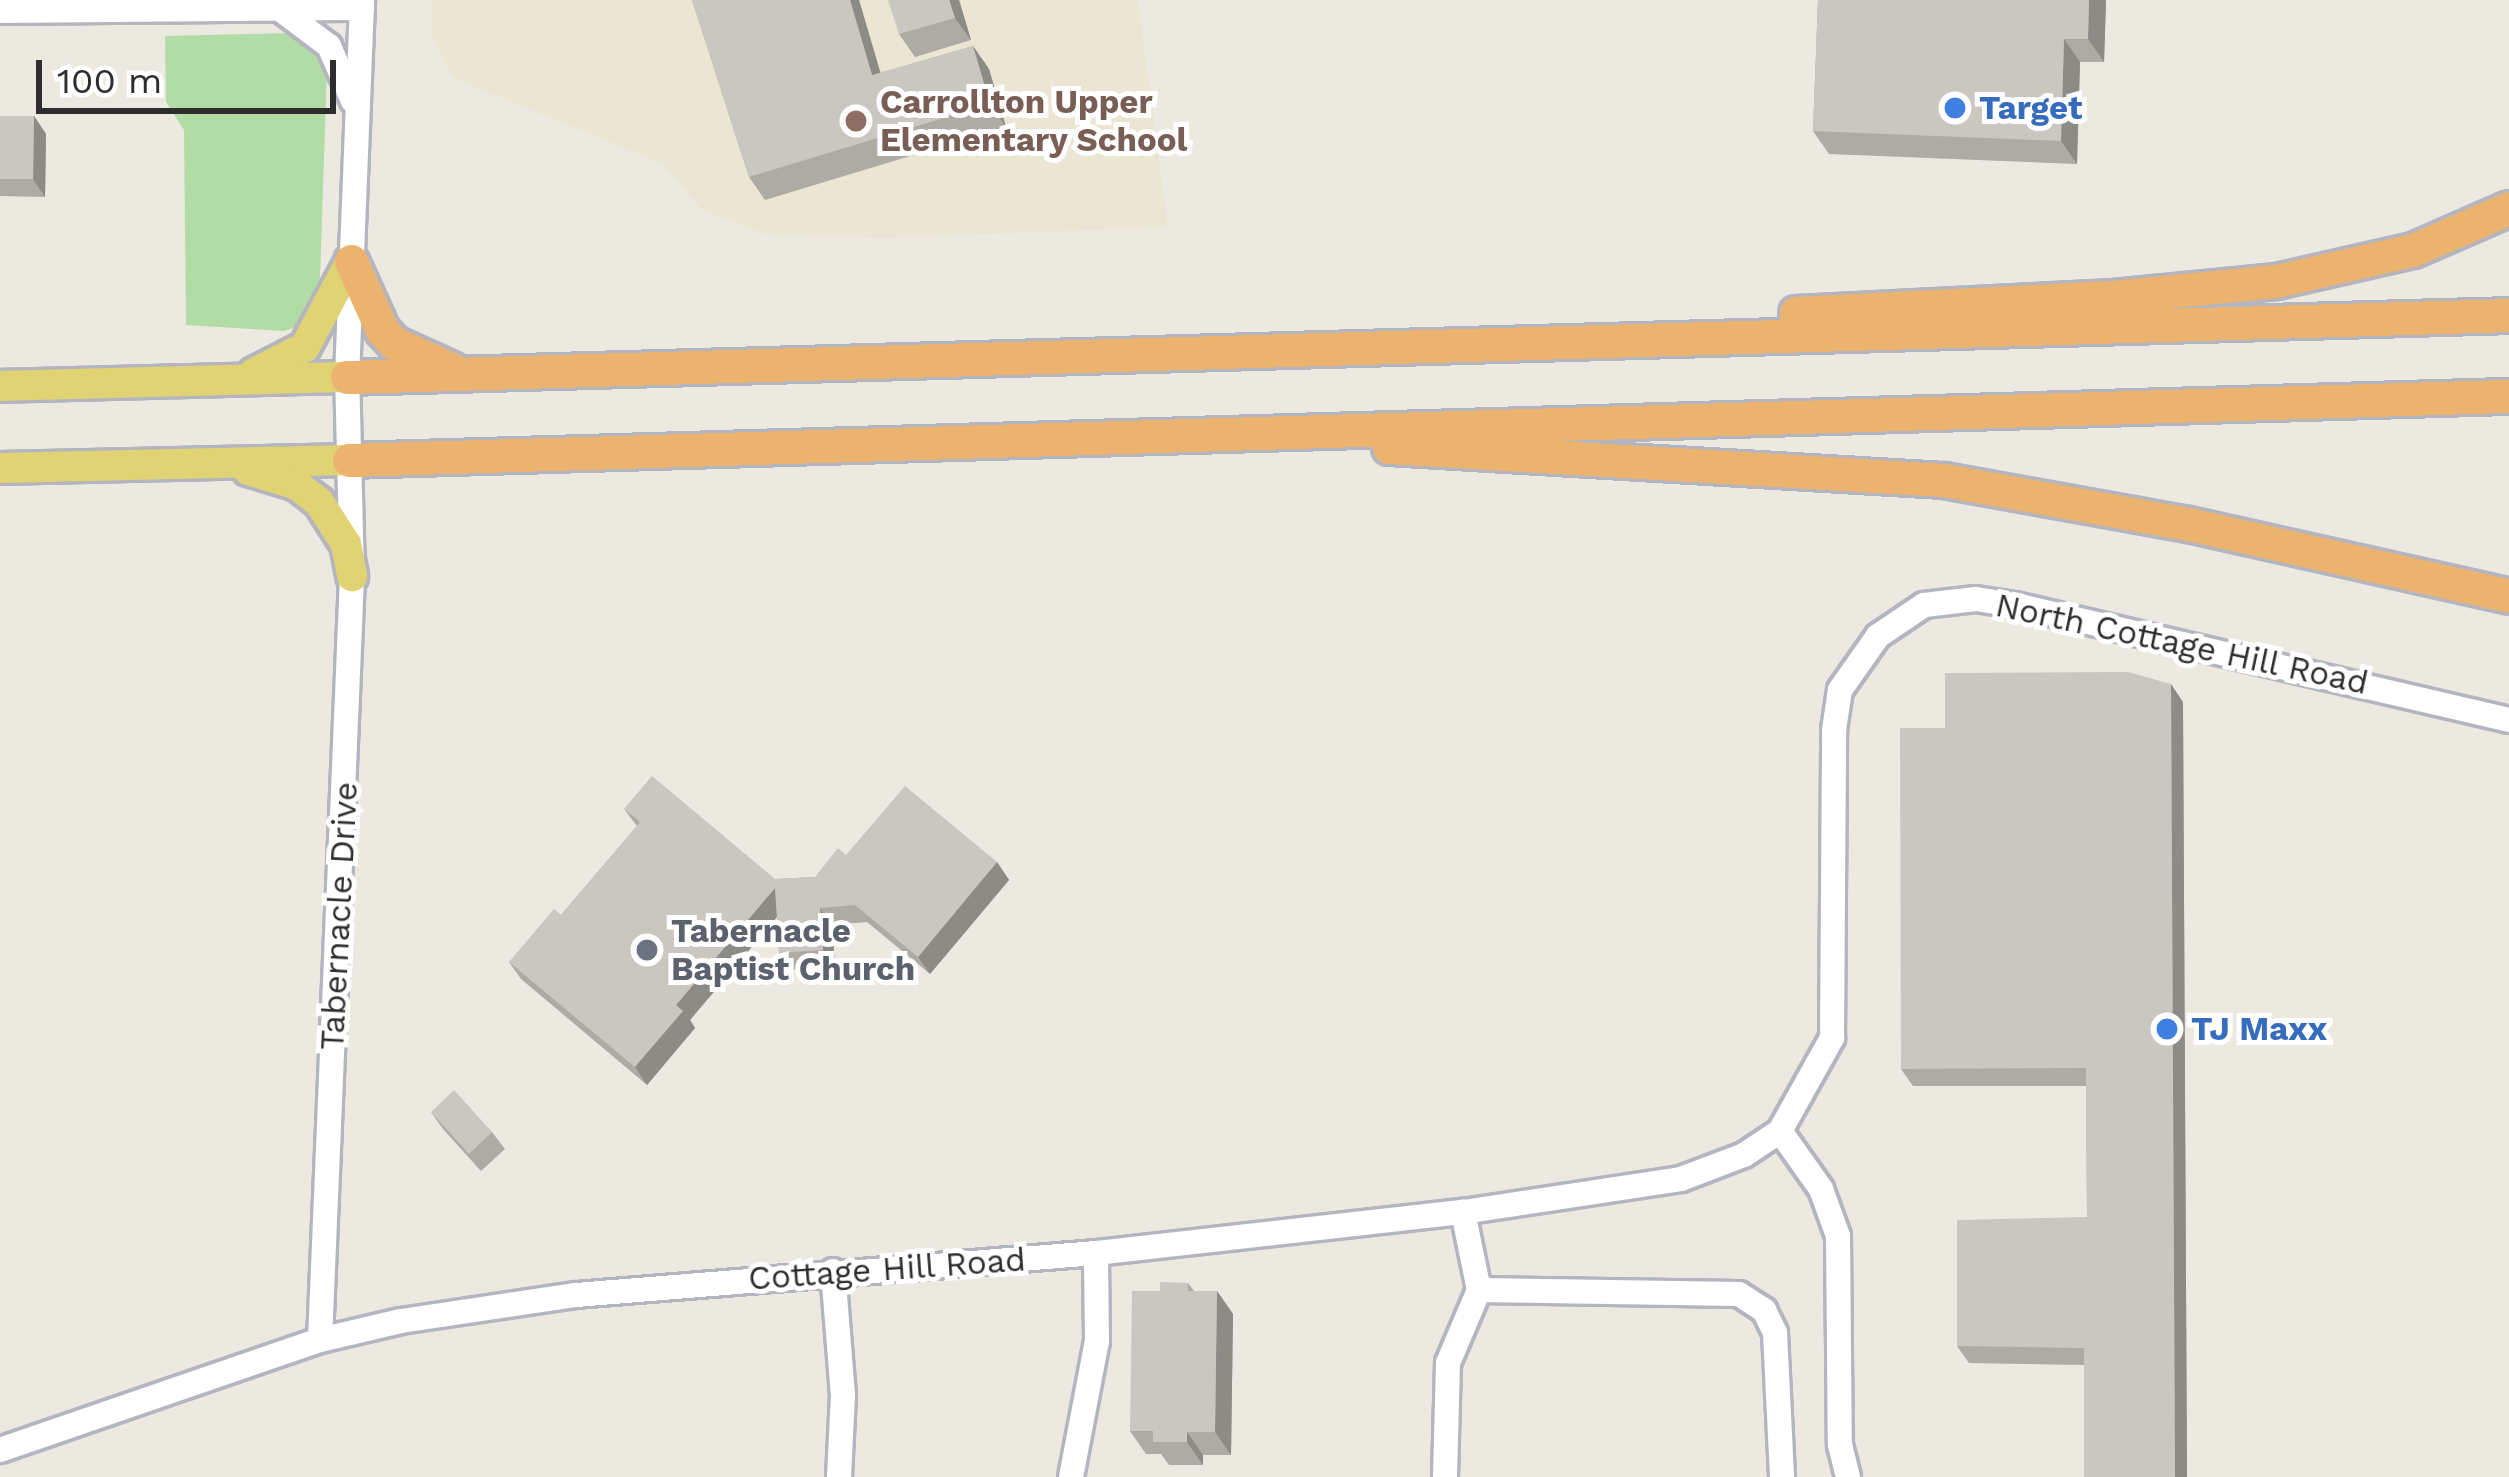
<!DOCTYPE html>
<style>
body{margin:0}
#map{position:relative;width:2509px;height:1477px;overflow:hidden;background:#ece9e1;font-family:"Work Sans",sans-serif}
div>[style]{position:absolute}
.education>*{inset:0;background:#ebe6d3}
.green>*{inset:0;background:#b1dca5}
.roads{filter:drop-shadow(3px 0 #b5b5bf) drop-shadow(-3px 0 #b5b5bf) drop-shadow(0 3px #b5b5bf) drop-shadow(0 -3px #b5b5bf)}
.minor>*{height:24px;margin:-12px;padding:0 12px;transform-origin:12px;border-radius:12px;background:#fff}
.major>*{height:30px;margin:-15px;padding:0 15px;transform-origin:15px;border-radius:15px;background:#e0d373}
.highway>*{height:33px;margin:-16.5px;padding:0 16.5px;transform-origin:16.5px;border-radius:16.5px;background:#ebb36e}
.wall>*{inset:0;background:#adaba4}
.shaded-wall>*{inset:0;background:#8d8b86}
.building>*{inset:0;background:#c9c7bf}
.dots>*{width:33px;height:33px;translate:-50% -50%;box-sizing:border-box;border:6px solid #fff;border-radius:50%}
span{translate:-50% -50%;white-space:nowrap;text-align:center;line-height:1.15;-webkit-text-stroke:10px #fff;paint-order:stroke}
.education-label{font-size:33px;color:#785e54;font-weight:700}
.left{translate:0 -50%;text-align:left}
.shop-label{font-size:33px;color:#366cbe;font-weight:700}
.street-label{font-size:33px;color:#2d2d2d}
.worship-label{font-size:33px;color:#5b616d;font-weight:700}
.scale{position:absolute;left:36px;top:60px;width:300px;height:54px;box-sizing:border-box;border:6px solid #2d2d2d;border-top:0;padding-left:15px;font-size:36px;line-height:42px;white-space:nowrap;color:#2d2d2d;-webkit-text-stroke:9px #fff;paint-order:stroke}
</style>
<div id="map">
<div class="education">
<div style="clip-path:polygon(432px 0,1138px 0,1168px 227px,885px 238px,768px 235px,702px 210px,663px 164px,454px 78px,432px 38px)"></div>
</div>
<div class="green">
<div style="clip-path:polygon(292px 33px,311px 39px,327px 67px,320px 279px,310px 312px,299px 326px,284px 331px,186px 325px,184px 130px,166px 102px,165px 36px)"></div>
</div>
<div class="roads">
<div class="minor">
<div style="left:281px;top:10px;width:60px;rotate:36.9deg"></div>
<div style="left:329px;top:46px;width:60px;rotate:66.4deg"></div>
<div style="left:0;top:11px;width:362px;rotate:-0.5deg"></div>
<div style="left:1780px;top:1131px;width:71px;rotate:54.7deg"></div>
<div style="left:1821px;top:1189px;width:50px;rotate:70.1deg"></div>
<div style="left:1838px;top:1236px;width:209px;rotate:89.5deg"></div>
<div style="left:1840px;top:1445px;width:33px;rotate:76deg"></div>
<div style="left:833px;top:1271px;width:124px;rotate:85.4deg"></div>
<div style="left:843px;top:1395px;width:82px;rotate:92.8deg"></div>
<div style="left:1479px;top:1290px;width:260px;rotate:0.9deg"></div>
<div style="left:1739px;top:1294px;width:30px;rotate:33deg"></div>
<div style="left:1764px;top:1310px;width:25px;rotate:64deg"></div>
<div style="left:1775px;top:1333px;width:144px;rotate:87.2deg"></div>
<div style="left:320px;top:1340px;width:765px;rotate:-87.6deg"></div>
<div style="left:352px;top:576px;width:199px;rotate:-91.4deg"></div>
<div style="left:347px;top:377px;width:377px;rotate:-87.7deg"></div>
<div style="left:0;top:1450px;width:338px;rotate:-19deg"></div>
<div style="left:320px;top:1340px;width:83px;rotate:-13.2deg"></div>
<div style="left:401px;top:1321px;width:177px;rotate:-8.5deg"></div>
<div style="left:576px;top:1295px;width:522px;rotate:-4.62deg"></div>
<div style="left:1096px;top:1253px;width:369px;rotate:-6.4deg"></div>
<div style="left:1463px;top:1212px;width:220px;rotate:-8.6deg"></div>
<div style="left:1681px;top:1179px;width:67px;rotate:-20.9deg"></div>
<div style="left:1744px;top:1155px;width:43px;rotate:-33.7deg"></div>
<div style="left:1780px;top:1131px;width:107px;rotate:-60.8deg"></div>
<div style="left:1832px;top:1038px;width:308px;rotate:-89.6deg"></div>
<div style="left:1834px;top:730px;width:40px;rotate:-81.5deg"></div>
<div style="left:1840px;top:690px;width:66px;rotate:-54.9deg"></div>
<div style="left:1878px;top:636px;width:55px;rotate:-34deg"></div>
<div style="left:1924px;top:605px;width:52px;rotate:-6.6deg"></div>
<div style="left:1976px;top:599px;width:39px;rotate:9deg"></div>
<div style="left:2015px;top:605px;width:507px;rotate:13.1deg"></div>
<div style="left:1071px;top:1477px;width:138px;rotate:-79.2deg"></div>
<div style="left:1097px;top:1341px;width:88px;rotate:-90.7deg"></div>
<div style="left:1445px;top:1477px;width:114px;rotate:-88.5deg"></div>
<div style="left:1448px;top:1363px;width:79px;rotate:-67deg"></div>
<div style="left:1479px;top:1290px;width:80px;rotate:-101.6deg"></div>
</div>
<div class="major">
<div style="left:254px;top:373px;width:57px;rotate:-27deg"></div>
<div style="left:305px;top:347px;width:98px;rotate:-61.9deg"></div>
<div style="left:0;top:386px;width:347px;rotate:-1.5deg"></div>
<div style="left:0;top:468px;width:349px;rotate:-1.3deg"></div>
<div style="left:248px;top:470px;width:51px;rotate:17deg"></div>
<div style="left:297px;top:485px;width:28px;rotate:38deg"></div>
<div style="left:319px;top:502px;width:50px;rotate:57.3deg"></div>
<div style="left:346px;top:544px;width:33px;rotate:79deg"></div>
</div>
<div class="highway">
<div style="left:351px;top:261px;width:76px;rotate:65.8deg"></div>
<div style="left:382px;top:330px;width:18px;rotate:47deg"></div>
<div style="left:394px;top:343px;width:63px;rotate:24.5deg"></div>
<div style="left:1796px;top:313px;width:317px;rotate:-2.9deg"></div>
<div style="left:2113px;top:297px;width:164px;rotate:-5.6deg"></div>
<div style="left:2276px;top:281px;width:140px;rotate:-12.8deg"></div>
<div style="left:2413px;top:250px;width:105px;rotate:-23.6deg"></div>
<div style="left:347px;top:377px;width:2163px;rotate:-1.64deg"></div>
<div style="left:1389px;top:447px;width:555px;rotate:3.41deg"></div>
<div style="left:1943px;top:480px;width:249px;rotate:10.2deg"></div>
<div style="left:2188px;top:524px;width:329px;rotate:12.6deg"></div>
<div style="left:349px;top:460px;width:2161px;rotate:-1.7deg"></div>
</div>
</div>
<div class="wall">
<div style="clip-path:polygon(692px 0,859px 0,880px 73px,973px 46px,989px 69px,1006px 127px,765px 200px,749px 177px)"></div>
<div style="clip-path:polygon(959px 0,971px 40px,915px 57px,899px 34px)"></div>
<div style="clip-path:polygon(1818px 0,2106px 0,2104px 62px,2080px 62px,2077px 164px,1829px 154px,1813px 131px)"></div>
<div style="clip-path:polygon(0 116px,34px 116px,46px 134px,45px 197px,0 196px)"></div>
<div style="clip-path:polygon(2183px 702px,2187px 1477px,2084px 1477px,2084px 1365px,1969px 1363px,1957px 1346px,2087px 1217px,2086px 1086px,1913px 1086px,1901px 1069px,1945px 728px)"></div>
<div style="clip-path:polygon(624px 809px,775px 879px,815px 877px,846px 855px,997px 862px,1009px 880px,930px 974px,867px 922px,832px 925px,835px 967px,791px 970px,779px 953px,777px 917px,690px 1020px,695px 1028px,647px 1085px,521px 979px,509px 962px,561px 915px,637px 826px)"></div>
<div style="clip-path:polygon(431px 1112px,492px 1132px,505px 1149px,481px 1171px,443px 1129px)"></div>
<div style="clip-path:polygon(1188px 1283px,1194px 1291px,1217px 1291px,1233px 1314px,1231px 1455px,1203px 1455px,1203px 1465px,1169px 1465px,1161px 1454px,1146px 1454px,1130px 1431px,1160px 1291px)"></div>
</div>
<div class="shaded-wall">
<div style="clip-path:polygon(850px 0,859px 0,888px 98px,872px 75px)"></div>
<div style="clip-path:polygon(949px 0,959px 0,971px 40px,955px 18px)"></div>
<div style="clip-path:polygon(2089px 0,2106px 0,2104px 62px,2088px 39px)"></div>
<div style="clip-path:polygon(2064px 39px,2080px 62px,2077px 164px,2061px 141px)"></div>
<div style="clip-path:polygon(973px 46px,989px 69px,1006px 127px,990px 104px)"></div>
<div style="clip-path:polygon(34px 116px,46px 134px,45px 197px,33px 179px)"></div>
<div style="clip-path:polygon(2171px 684px,2183px 702px,2187px 1477px,2175px 1477px)"></div>
<div style="clip-path:polygon(997px 862px,1009px 880px,930px 974px,918px 957px)"></div>
<div style="clip-path:polygon(775px 888px,787px 905px,690px 1020px,695px 1028px,647px 1085px,635px 1067px,676px 1005px)"></div>
<div style="clip-path:polygon(820px 908px,832px 925px,835px 967px,823px 950px)"></div>
<div style="clip-path:polygon(1217px 1291px,1233px 1314px,1231px 1455px,1215px 1432px)"></div>
<div style="clip-path:polygon(1187px 1432px,1203px 1455px,1203px 1465px,1187px 1442px)"></div>
</div>
<div class="building">
<div style="clip-path:polygon(692px 0,850px 0,872px 75px,973px 46px,990px 104px,749px 177px)"></div>
<div style="clip-path:polygon(888px 0,949px 0,955px 18px,899px 34px)"></div>
<div style="clip-path:polygon(1818px 0,2089px 0,2088px 39px,2064px 39px,2061px 141px,1813px 131px)"></div>
<div style="clip-path:polygon(0 116px,34px 116px,33px 179px,0 179px)"></div>
<div style="clip-path:polygon(2128px 672px,2171px 684px,2175px 1477px,2084px 1477px,2084px 1348px,1957px 1346px,1957px 1220px,2087px 1217px,2086px 1068px,1901px 1069px,1900px 728px,1945px 728px,1945px 673px)"></div>
<div style="clip-path:polygon(652px 776px,775px 879px,815px 877px,838px 848px,846px 855px,905px 786px,997px 862px,918px 957px,855px 905px,820px 908px,823px 950px,779px 953px,775px 888px,676px 1005px,683px 1011px,635px 1067px,509px 962px,554px 909px,561px 915px,640px 822px,624px 809px)"></div>
<div style="clip-path:polygon(454px 1090px,492px 1132px,469px 1154px,431px 1112px)"></div>
<div style="clip-path:polygon(1160px 1282px,1188px 1283px,1188px 1291px,1217px 1291px,1215px 1432px,1187px 1432px,1187px 1442px,1153px 1442px,1153px 1431px,1130px 1431px,1132px 1291px,1160px 1291px)"></div>
</div>
<div class="dots">
<div style="left:1955px;top:108px;background:#3f7fe0"></div>
<div style="left:856px;top:121px;background:#8d6e63"></div>
<div style="left:647px;top:950px;background:#6b7280"></div>
<div style="left:2167px;top:1029px;background:#3f7fe0"></div>
</div>
<div class="education-label">
<span class="left" style="left:880px;top:121px">Carrollton Upper<br>Elementary School</span>
</div>
<div class="shop-label">
<span class="left" style="left:1979px;top:108px">Target</span>
<span class="left" style="left:2191px;top:1029px">TJ Maxx</span>
</div>
<div class="street-label">
<span style="left:2182px;top:644px;rotate:12deg">North Cottage Hill Road</span>
<span style="left:339px;top:916px;rotate:-87deg">Tabernacle Drive</span>
<span style="left:887px;top:1269px;rotate:-4deg">Cottage Hill Road</span>
</div>
<div class="worship-label">
<span class="left" style="left:671px;top:950px">Tabernacle<br>Baptist Church</span>
</div>
<div class="scale">100 m</div>
</div>
